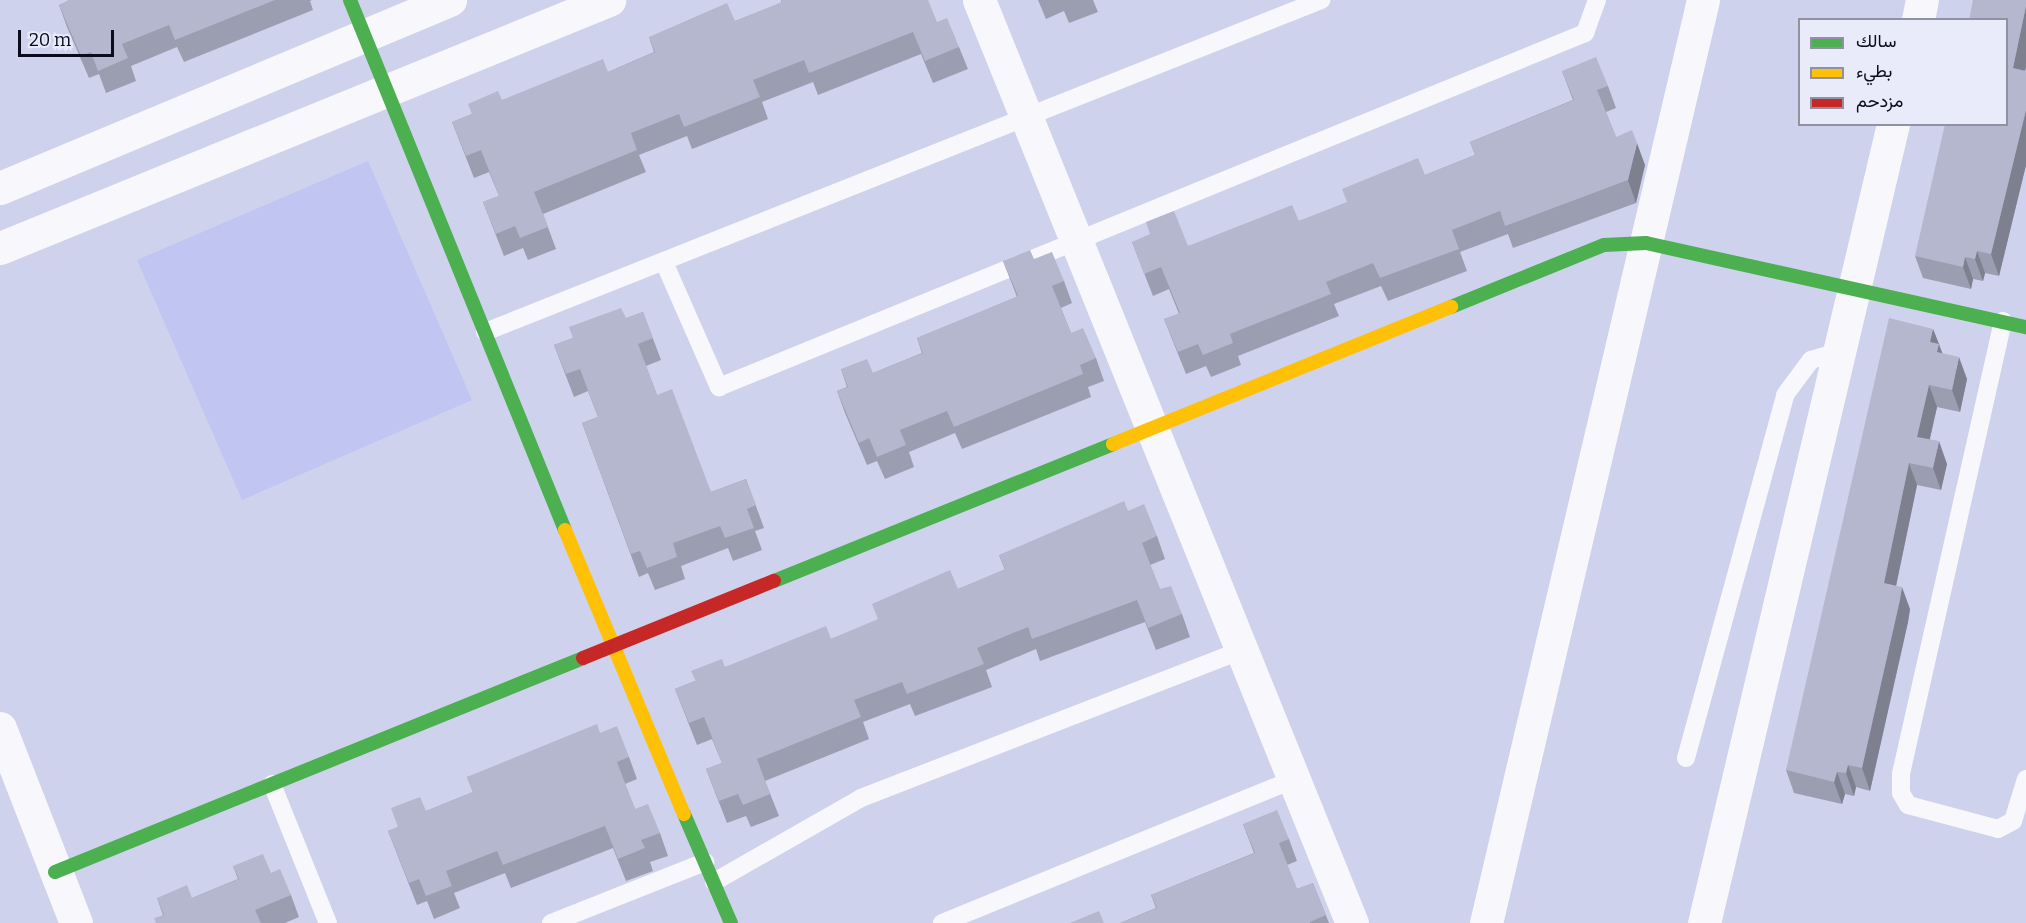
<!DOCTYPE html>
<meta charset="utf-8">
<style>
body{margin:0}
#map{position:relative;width:2026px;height:923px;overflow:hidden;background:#ced2ed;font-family:Bitter,Vazirmatn,serif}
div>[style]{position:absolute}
.built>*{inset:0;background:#c0c6f1}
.lane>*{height:18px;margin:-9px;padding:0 9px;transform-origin:9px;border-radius:9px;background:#f8f8fc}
.street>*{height:33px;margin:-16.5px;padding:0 16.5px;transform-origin:16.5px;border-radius:16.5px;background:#f8f8fc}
.fast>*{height:14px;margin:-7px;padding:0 7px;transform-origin:7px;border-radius:7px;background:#4caf50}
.slow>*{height:14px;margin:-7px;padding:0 7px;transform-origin:7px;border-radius:7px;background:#ffc107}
.jam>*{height:14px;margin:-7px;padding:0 7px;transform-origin:7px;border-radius:7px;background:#c62828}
.wall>*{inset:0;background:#9b9db0}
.shaded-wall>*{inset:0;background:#7e8090}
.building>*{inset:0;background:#b4b7cd}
span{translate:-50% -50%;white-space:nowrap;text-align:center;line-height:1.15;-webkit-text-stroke:5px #e9ebfb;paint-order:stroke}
.legend{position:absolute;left:1798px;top:18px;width:210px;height:108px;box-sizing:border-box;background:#e9ebfb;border:2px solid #9091a2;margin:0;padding:8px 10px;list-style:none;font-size:18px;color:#0a0b1c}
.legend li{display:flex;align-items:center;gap:12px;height:30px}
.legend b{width:30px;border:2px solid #9091a2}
.scale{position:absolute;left:18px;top:30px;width:96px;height:27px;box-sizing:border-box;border:3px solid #0a0b1c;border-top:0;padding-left:8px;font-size:18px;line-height:21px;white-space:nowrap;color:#0a0b1c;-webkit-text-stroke:4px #e9ebfb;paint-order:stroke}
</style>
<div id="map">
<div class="built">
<div style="clip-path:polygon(368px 161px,472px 400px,242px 500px,137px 260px)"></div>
</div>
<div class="lane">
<div style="left:664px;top:262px;width:137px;rotate:66.3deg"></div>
<div style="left:719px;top:387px;width:936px;rotate:-22.23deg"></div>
<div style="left:1585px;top:33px;width:35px;rotate:-70deg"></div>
<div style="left:2003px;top:321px;width:464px;rotate:102.7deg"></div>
<div style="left:1901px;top:774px;width:19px;rotate:90deg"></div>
<div style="left:1901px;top:793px;width:14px;rotate:60deg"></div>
<div style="left:1908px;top:805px;width:93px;rotate:14.9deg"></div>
<div style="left:1998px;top:829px;width:17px;rotate:-28deg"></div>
<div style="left:2013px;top:821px;width:44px;rotate:-72.8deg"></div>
<div style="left:485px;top:332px;width:900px;rotate:-21.66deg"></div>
<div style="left:1686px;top:758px;width:376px;rotate:-74.7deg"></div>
<div style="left:1785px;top:395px;width:44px;rotate:-53.4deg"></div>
<div style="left:1811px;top:360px;width:30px;rotate:-17deg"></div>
<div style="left:272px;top:784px;width:150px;rotate:68.1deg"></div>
<div style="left:714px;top:882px;width:169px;rotate:-29.7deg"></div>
<div style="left:861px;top:798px;width:410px;rotate:-21.2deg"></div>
<div style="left:551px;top:923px;width:166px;rotate:-21.6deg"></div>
<div style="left:942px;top:923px;width:381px;rotate:-22.2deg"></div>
</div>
<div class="street">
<div style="left:979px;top:0;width:996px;rotate:68deg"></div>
<div style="left:1918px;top:20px;width:20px;rotate:-79deg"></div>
<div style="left:0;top:188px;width:488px;rotate:-22.7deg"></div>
<div style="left:0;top:248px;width:658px;rotate:-22.16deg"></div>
<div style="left:0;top:728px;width:209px;rotate:68.7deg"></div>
<div style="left:1486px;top:923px;width:948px;rotate:-76.77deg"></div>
<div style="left:1704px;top:923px;width:821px;rotate:-76.69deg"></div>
</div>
<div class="fast">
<div style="left:350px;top:0;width:572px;rotate:67.92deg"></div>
<div style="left:1451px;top:307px;width:165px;rotate:-22.1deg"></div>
<div style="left:1604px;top:245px;width:42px;rotate:-2.7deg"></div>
<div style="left:1646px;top:243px;width:389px;rotate:12.5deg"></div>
<div style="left:774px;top:581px;width:366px;rotate:-22deg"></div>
<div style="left:684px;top:814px;width:119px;rotate:66.7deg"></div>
<div style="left:55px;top:872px;width:570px;rotate:-22.06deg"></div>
</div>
<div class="slow">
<div style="left:1113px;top:444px;width:365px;rotate:-22.1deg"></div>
<div style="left:565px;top:530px;width:308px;rotate:67.3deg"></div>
</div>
<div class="jam">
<div style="left:583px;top:658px;width:206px;rotate:-22deg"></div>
</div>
<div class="wall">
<div style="clip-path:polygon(68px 0,312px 0,310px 1px,313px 10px,184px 62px,177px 47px,131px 66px,136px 81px,106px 93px,99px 74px,89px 78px,67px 27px,59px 5px,68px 1px)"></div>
<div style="clip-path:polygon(781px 0,937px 22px,959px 47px,968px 69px,933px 83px,921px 54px,818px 95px,813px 82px,762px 102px,768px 119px,692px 149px,687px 136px,639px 155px,646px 172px,543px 214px,556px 249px,528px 260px,523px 248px,504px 256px,483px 202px,499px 196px,489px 172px,474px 178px,452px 122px,472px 114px,502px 100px,608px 72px,654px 52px,649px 37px,735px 21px,781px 3px)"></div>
<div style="clip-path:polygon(1038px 0,1093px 0,1098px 12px,1069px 23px,1064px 11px,1046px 19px)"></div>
<div style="clip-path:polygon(2026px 0,2025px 71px,2026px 71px,2026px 165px,1999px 276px,1985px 273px,1983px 281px,1973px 279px,1971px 289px,1923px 278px,1915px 256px)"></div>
<div style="clip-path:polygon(1562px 71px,1608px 86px,1616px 108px,1606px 112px,1616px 137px,1645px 165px,1636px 203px,1513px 248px,1508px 234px,1460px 252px,1467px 271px,1388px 301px,1381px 286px,1334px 304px,1339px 316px,1238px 356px,1241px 365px,1211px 377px,1206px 366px,1186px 374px,1164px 319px,1179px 314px,1169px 289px,1153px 296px,1132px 242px,1188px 246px,1299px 221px,1425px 175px,1475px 155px,1470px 142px,1573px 100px)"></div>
<div style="clip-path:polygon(1034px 259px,1064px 281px,1072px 303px,1061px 308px,1071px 333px,1096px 358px,1104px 381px,1088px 387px,1091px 397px,962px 449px,955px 433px,909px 452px,914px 467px,885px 479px,877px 461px,867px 465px,845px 413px,837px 391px,847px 387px,841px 369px,873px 373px,922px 353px,917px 338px,1017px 297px,1003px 261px)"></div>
<div style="clip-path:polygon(643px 312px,661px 360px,646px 366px,657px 395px,711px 492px,746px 479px,764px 528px,755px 531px,762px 550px,733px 561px,728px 548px,681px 566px,685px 579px,655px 590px,648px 573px,639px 577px,582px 423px,598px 417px,588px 391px,574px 397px,554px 345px)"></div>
<div style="clip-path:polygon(1933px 329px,1942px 353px,1967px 379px,1960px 412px,1937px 407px,1930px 439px,1947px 464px,1941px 490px,1917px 485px,1896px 586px,1910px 609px,1908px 622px,1870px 791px,1856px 787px,1854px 796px,1845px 794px,1842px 804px,1794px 793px,1786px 770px)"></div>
<div style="clip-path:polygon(1128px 511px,1157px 536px,1165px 559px,1150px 565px,1160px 589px,1182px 614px,1190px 637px,1156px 650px,1145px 622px,1040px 661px,1036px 649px,986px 670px,992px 687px,915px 716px,910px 704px,863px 722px,869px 739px,765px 781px,779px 816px,751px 827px,746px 816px,727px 823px,706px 769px,722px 763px,712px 739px,697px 745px,675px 689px,695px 681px,725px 667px,831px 639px,958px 589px,1005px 570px,999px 555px)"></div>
<div style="clip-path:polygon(600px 733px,629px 757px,637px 779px,625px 784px,635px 809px,660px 833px,668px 856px,650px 862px,653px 871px,626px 881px,613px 848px,511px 888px,505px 873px,454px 893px,460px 908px,434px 919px,427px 901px,417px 905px,388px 831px,398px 827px,426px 811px,473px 792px,467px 777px)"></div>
<div style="clip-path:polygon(1243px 824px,1289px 839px,1297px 861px,1287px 865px,1297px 889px,1313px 883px,1329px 923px,1120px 923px,1156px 908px,1151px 895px,1254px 853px)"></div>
<div style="clip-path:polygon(233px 866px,271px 873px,291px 895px,299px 917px,285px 923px,156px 923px,163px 915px,157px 898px,192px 898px,238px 879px)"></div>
</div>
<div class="shaded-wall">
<div style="clip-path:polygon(2026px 6px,2026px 67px,2021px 90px,2013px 68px)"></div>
<div style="clip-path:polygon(2026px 110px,2026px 165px,1999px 276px,1991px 254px)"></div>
<div style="clip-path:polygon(1637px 143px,1645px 165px,1636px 203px,1628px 180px)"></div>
<div style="clip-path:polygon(1977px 251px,1985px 273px,1983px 281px,1975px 259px)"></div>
<div style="clip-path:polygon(1965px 257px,1973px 279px,1971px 289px,1963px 267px)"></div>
<div style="clip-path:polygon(1933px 329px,1939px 344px,1947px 366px,1930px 342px)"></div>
<div style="clip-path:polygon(1959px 357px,1967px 379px,1960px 412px,1952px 390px)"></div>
<div style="clip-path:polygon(1929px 385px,1937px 407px,1925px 459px,1917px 437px)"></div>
<div style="clip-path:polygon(1939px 441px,1947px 464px,1941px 490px,1933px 468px)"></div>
<div style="clip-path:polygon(1909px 463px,1917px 485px,1892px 605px,1884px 583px)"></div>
<div style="clip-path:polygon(1902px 587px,1910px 609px,1908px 622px,1870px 791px,1862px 768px)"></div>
<div style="clip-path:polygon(1848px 765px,1856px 787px,1854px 796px,1846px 773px)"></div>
<div style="clip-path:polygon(1837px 772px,1845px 794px,1842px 804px,1834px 782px)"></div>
</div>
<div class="building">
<div style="clip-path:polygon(69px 0,275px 0,175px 40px,169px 25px,122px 44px,128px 58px,98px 71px,91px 52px,81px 56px,59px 5px)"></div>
<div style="clip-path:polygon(781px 0,928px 0,937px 22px,947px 18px,959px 47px,925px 61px,913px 32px,809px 73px,804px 60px,753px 80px,760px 97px,684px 127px,679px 114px,631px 133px,637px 150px,534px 192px,548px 227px,520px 238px,515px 226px,496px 234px,483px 202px,499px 196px,481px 150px,466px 156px,452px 122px,472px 114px,468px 104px,498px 91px,502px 100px,603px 59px,608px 72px,655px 52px,649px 37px,727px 3px,735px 21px,782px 2px)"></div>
<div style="clip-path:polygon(1973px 0,2026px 0,2026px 6px,2013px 68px,2026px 71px,2026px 110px,1991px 254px,1977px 251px,1975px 259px,1965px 257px,1963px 267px,1915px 256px,1945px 124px,2007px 124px,2007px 20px,1969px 20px)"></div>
<div style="clip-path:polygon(1596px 57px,1608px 86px,1597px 90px,1616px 137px,1632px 130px,1637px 143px,1628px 180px,1505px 226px,1500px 211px,1452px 230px,1459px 249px,1380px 278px,1373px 263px,1326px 282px,1331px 294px,1230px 334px,1233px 343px,1203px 355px,1198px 344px,1178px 352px,1164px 319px,1180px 313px,1161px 267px,1144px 274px,1132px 242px,1150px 234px,1146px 222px,1174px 211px,1188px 246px,1292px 205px,1299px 221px,1347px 202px,1342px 189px,1418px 158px,1425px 175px,1475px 155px,1470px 142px,1574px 100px,1562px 71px)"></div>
<div style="clip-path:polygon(1030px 250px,1034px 259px,1052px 252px,1064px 281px,1052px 286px,1071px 333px,1083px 328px,1096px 358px,1080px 365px,1083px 374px,954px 427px,947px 411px,900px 430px,906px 445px,877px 457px,869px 438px,859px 443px,837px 391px,848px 387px,841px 369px,867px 359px,873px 373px,923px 353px,917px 338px,1018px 296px,1003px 261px)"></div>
<div style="clip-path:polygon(621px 308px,626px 318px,643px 312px,653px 338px,638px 344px,657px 395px,672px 389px,711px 492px,746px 479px,756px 505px,747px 509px,754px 528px,725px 538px,720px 526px,673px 543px,677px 557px,647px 568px,640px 551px,631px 554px,582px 423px,598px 417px,580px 369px,566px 374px,554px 345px,573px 338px,569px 327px)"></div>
<div style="clip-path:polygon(1889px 318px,1933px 329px,1930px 342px,1939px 344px,1937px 352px,1959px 357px,1952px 390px,1929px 385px,1917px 437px,1939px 441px,1933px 468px,1909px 463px,1884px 583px,1902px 587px,1900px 600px,1862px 768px,1848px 765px,1846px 773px,1837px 772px,1834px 782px,1786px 770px)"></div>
<div style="clip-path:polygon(1124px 501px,1128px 511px,1144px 504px,1157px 536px,1142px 543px,1160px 589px,1171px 586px,1182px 614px,1148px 628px,1137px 600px,1032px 639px,1028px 627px,977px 648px,984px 664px,907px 694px,902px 682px,854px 700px,861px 717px,757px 759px,770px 794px,743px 805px,738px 794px,719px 801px,706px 769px,722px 763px,704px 717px,689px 723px,675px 689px,696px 681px,691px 671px,722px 659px,725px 667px,826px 626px,831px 639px,878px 619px,872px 604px,950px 570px,958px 589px,1005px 569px,999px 555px)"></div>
<div style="clip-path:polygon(597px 724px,600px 733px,617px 726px,629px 757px,617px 762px,635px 809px,648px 804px,660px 833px,641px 840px,645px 848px,618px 859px,605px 826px,503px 865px,497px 851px,446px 871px,452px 886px,426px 896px,419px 879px,409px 883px,388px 831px,398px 827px,391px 808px,420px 797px,426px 811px,473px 792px,467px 777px)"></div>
<div style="clip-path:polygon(1277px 810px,1289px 839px,1279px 843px,1297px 889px,1313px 883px,1326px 915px,1310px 922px,1310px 923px,1120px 923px,1157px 908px,1151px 895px,1255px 853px,1243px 824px)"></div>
<div style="clip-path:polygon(263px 854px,271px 873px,280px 869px,291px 895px,255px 910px,261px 923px,156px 923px,154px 918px,164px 915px,157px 898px,187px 885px,192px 898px,239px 879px,233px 866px)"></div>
<div style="clip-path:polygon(1099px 911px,1104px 923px,1070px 923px)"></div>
</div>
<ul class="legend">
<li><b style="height:8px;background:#4caf50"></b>سالك</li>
<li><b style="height:8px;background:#ffc107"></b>بطيء</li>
<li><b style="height:8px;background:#c62828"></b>مزدحم</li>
</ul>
<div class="scale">20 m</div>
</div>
